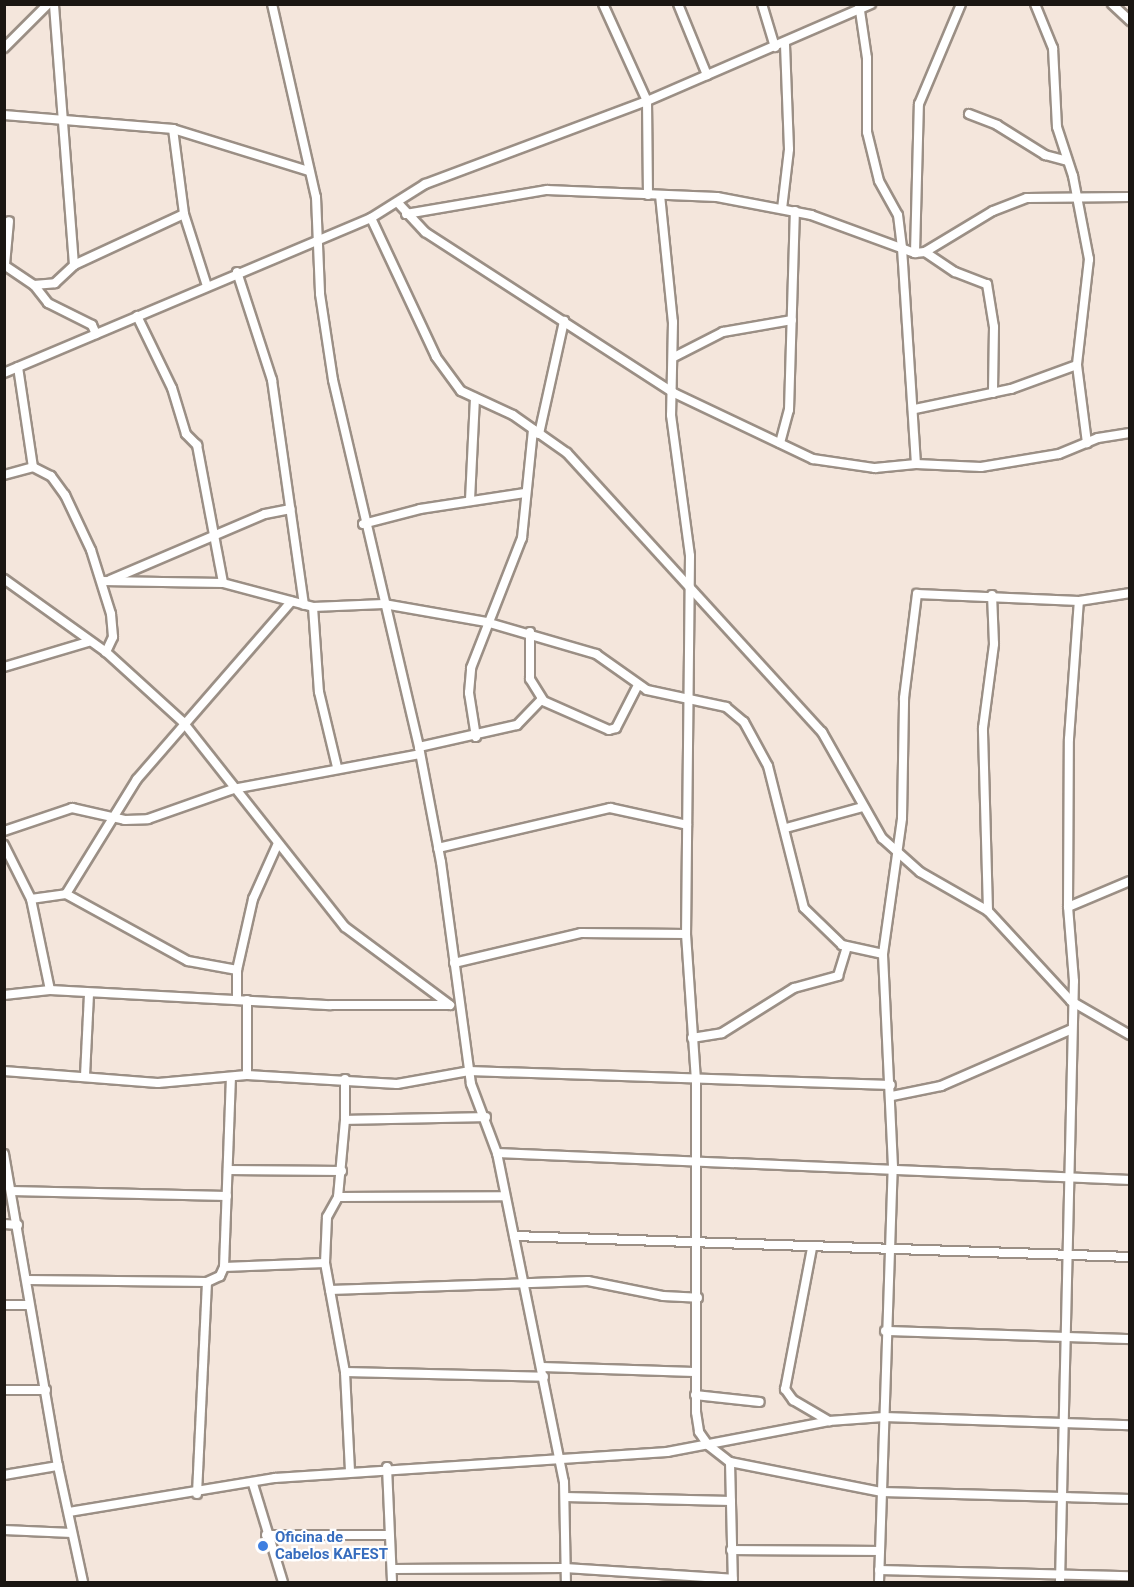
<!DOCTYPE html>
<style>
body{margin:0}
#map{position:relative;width:1134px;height:1587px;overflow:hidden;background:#f4e6dc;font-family:Roboto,sans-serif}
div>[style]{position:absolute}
.roads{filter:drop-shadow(2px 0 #9b8f85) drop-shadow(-2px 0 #9b8f85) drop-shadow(0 2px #9b8f85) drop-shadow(0 -2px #9b8f85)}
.street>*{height:8px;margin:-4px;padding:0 4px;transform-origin:4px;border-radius:4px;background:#fff}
.dots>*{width:16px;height:16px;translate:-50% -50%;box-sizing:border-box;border:3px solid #fff;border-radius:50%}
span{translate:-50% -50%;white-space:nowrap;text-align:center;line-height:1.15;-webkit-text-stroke:4.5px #fff;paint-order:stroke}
.shop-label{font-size:15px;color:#366cbe;font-weight:700}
.left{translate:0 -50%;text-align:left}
.frame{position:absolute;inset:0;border:6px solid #1a1612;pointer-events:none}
</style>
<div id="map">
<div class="roads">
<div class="street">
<div style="left:272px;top:4px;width:198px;rotate:77.2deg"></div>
<div style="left:316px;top:197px;width:97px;rotate:87.6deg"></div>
<div style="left:320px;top:294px;width:87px;rotate:81.4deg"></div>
<div style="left:333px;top:380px;width:377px;rotate:76.8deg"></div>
<div style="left:419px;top:747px;width:117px;rotate:79.2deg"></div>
<div style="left:441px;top:862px;width:224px;rotate:82.3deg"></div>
<div style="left:471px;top:1084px;width:74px;rotate:69.4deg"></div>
<div style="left:497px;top:1153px;width:336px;rotate:78.5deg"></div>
<div style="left:564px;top:1482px;width:100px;rotate:88.9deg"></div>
<div style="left:603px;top:4px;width:107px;rotate:65.6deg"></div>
<div style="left:647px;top:101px;width:94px;rotate:89.4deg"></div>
<div style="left:678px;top:4px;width:77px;rotate:67.8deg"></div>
<div style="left:762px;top:4px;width:45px;rotate:73.2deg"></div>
<div style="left:859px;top:4px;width:55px;rotate:81.6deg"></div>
<div style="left:867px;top:58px;width:74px;rotate:90deg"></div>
<div style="left:867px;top:132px;width:50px;rotate:76.2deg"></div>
<div style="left:879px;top:181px;width:39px;rotate:61deg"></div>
<div style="left:898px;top:215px;width:33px;rotate:83deg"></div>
<div style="left:902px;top:248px;width:216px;rotate:86.3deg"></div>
<div style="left:1035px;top:4px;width:48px;rotate:67.8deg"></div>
<div style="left:1053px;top:48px;width:79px;rotate:87.1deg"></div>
<div style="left:1057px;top:127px;width:52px;rotate:71.9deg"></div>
<div style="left:1073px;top:176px;width:85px;rotate:79.1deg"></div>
<div style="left:1089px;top:259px;width:107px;rotate:96.5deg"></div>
<div style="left:1077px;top:365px;width:79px;rotate:82.7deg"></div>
<div style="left:1112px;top:4px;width:25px;rotate:43deg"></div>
<div style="left:4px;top:48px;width:62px;rotate:-45deg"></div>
<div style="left:969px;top:114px;width:30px;rotate:21deg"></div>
<div style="left:997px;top:125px;width:57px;rotate:32deg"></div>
<div style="left:1045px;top:155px;width:23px;rotate:15deg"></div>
<div style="left:4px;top:115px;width:170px;rotate:4.7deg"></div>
<div style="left:173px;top:129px;width:142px;rotate:17.2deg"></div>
<div style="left:173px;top:129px;width:86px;rotate:82.6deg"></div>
<div style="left:184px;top:214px;width:76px;rotate:72.3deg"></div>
<div style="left:660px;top:195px;width:128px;rotate:84.2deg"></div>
<div style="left:673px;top:322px;width:93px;rotate:91.2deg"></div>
<div style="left:671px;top:415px;width:142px;rotate:82.3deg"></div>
<div style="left:690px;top:556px;width:378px;rotate:90.6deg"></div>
<div style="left:686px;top:934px;width:146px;rotate:86.1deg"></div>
<div style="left:696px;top:1080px;width:332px;rotate:90deg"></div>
<div style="left:696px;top:1412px;width:20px;rotate:81deg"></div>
<div style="left:699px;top:1432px;width:16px;rotate:55deg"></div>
<div style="left:708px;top:1445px;width:28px;rotate:38deg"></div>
<div style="left:730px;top:1462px;width:120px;rotate:88.6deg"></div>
<div style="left:398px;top:203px;width:40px;rotate:47deg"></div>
<div style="left:425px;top:232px;width:297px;rotate:32.9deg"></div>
<div style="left:674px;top:393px;width:154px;rotate:25.4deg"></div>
<div style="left:813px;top:459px;width:63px;rotate:8.3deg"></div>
<div style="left:875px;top:468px;width:41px;rotate:-5.6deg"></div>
<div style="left:916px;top:464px;width:65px;rotate:2.6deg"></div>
<div style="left:981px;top:467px;width:79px;rotate:-9.5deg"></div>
<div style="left:1059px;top:454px;width:42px;rotate:-22.3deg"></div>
<div style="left:1098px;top:438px;width:32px;rotate:-9deg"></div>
<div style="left:782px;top:209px;width:60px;rotate:-83.3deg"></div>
<div style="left:789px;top:149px;width:106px;rotate:-92.2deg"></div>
<div style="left:406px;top:214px;width:143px;rotate:-9.7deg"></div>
<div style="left:547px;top:190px;width:170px;rotate:2.4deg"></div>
<div style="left:717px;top:197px;width:96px;rotate:10.8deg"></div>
<div style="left:811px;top:215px;width:111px;rotate:20.1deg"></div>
<div style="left:915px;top:253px;width:10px;rotate:-6deg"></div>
<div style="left:925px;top:252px;width:79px;rotate:-31.1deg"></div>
<div style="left:993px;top:211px;width:36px;rotate:-21deg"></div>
<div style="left:1027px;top:198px;width:103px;rotate:-0.6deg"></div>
<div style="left:371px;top:218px;width:153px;rotate:64.9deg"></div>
<div style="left:436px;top:357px;width:42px;rotate:53.7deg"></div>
<div style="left:461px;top:391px;width:57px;rotate:24.8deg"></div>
<div style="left:513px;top:415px;width:66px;rotate:35.1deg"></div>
<div style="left:567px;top:453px;width:378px;rotate:47.6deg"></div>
<div style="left:822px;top:732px;width:122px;rotate:60.5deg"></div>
<div style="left:882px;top:838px;width:51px;rotate:41.8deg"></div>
<div style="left:920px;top:872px;width:78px;rotate:29.8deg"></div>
<div style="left:988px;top:911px;width:122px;rotate:47.3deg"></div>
<div style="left:1071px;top:1001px;width:68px;rotate:30deg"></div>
<div style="left:925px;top:252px;width:36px;rotate:34deg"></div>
<div style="left:955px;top:272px;width:34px;rotate:21deg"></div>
<div style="left:987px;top:284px;width:44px;rotate:80.8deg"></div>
<div style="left:994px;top:327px;width:66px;rotate:90.9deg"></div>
<div style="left:915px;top:253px;width:149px;rotate:-88.5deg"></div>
<div style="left:919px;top:104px;width:108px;rotate:-67.2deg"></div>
<div style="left:4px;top:265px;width:36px;rotate:34deg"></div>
<div style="left:34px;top:285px;width:23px;rotate:52deg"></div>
<div style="left:48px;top:303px;width:49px;rotate:26.6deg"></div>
<div style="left:92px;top:325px;width:10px;rotate:66deg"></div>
<div style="left:5px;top:265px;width:44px;rotate:-84.8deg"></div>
<div style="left:74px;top:265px;width:121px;rotate:-24.9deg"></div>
<div style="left:237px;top:272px;width:114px;rotate:72deg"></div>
<div style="left:272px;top:380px;width:227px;rotate:81.9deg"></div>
<div style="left:34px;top:285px;width:21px;rotate:-5deg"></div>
<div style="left:55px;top:283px;width:26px;rotate:-43deg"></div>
<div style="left:74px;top:265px;width:262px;rotate:-94.4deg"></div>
<div style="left:137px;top:316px;width:80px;rotate:64.1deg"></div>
<div style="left:172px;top:388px;width:48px;rotate:73.1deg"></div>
<div style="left:186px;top:434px;width:16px;rotate:45deg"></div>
<div style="left:197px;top:445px;width:140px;rotate:79.3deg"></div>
<div style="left:674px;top:357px;width:55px;rotate:-27deg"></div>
<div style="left:723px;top:332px;width:70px;rotate:-9.9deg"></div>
<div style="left:18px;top:367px;width:101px;rotate:81.5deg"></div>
<div style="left:4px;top:373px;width:398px;rotate:-22.9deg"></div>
<div style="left:371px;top:218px;width:64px;rotate:-32.2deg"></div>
<div style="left:425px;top:184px;width:237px;rotate:-20.5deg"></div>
<div style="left:647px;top:101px;width:244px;rotate:-23.4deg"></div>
<div style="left:915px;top:409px;width:98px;rotate:-11.8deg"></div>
<div style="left:1011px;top:389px;width:70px;rotate:-20deg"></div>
<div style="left:539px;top:434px;width:116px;rotate:-77.5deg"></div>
<div style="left:780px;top:443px;width:34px;rotate:-75deg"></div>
<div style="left:789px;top:410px;width:199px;rotate:-88.3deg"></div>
<div style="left:4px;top:475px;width:30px;rotate:-15deg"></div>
<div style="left:33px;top:467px;width:20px;rotate:27deg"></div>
<div style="left:51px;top:476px;width:24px;rotate:54deg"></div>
<div style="left:65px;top:495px;width:61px;rotate:64.7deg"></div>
<div style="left:91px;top:550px;width:67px;rotate:72.6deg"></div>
<div style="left:111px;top:614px;width:23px;rotate:85deg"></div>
<div style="left:113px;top:637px;width:17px;rotate:115deg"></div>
<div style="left:470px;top:500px;width:102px;rotate:-87.2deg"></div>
<div style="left:363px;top:524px;width:59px;rotate:-14.7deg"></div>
<div style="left:420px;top:509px;width:106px;rotate:-8.7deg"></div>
<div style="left:4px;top:579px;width:125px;rotate:35.6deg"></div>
<div style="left:106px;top:652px;width:104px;rotate:42.3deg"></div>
<div style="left:183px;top:722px;width:261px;rotate:51.7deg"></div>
<div style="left:345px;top:927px;width:131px;rotate:36.6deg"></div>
<div style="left:110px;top:580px;width:168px;rotate:-23.1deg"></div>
<div style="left:265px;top:514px;width:26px;rotate:-11deg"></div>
<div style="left:102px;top:581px;width:121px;rotate:0.9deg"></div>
<div style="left:223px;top:583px;width:93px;rotate:14.9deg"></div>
<div style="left:313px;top:607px;width:71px;rotate:-2.4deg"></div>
<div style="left:384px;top:604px;width:104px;rotate:10deg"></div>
<div style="left:486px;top:622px;width:115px;rotate:16.2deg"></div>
<div style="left:596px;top:654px;width:62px;rotate:35.2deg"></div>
<div style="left:647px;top:690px;width:81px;rotate:12.1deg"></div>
<div style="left:726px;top:707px;width:23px;rotate:40deg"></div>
<div style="left:744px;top:722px;width:50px;rotate:61.4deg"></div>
<div style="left:768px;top:766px;width:146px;rotate:75.8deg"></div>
<div style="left:804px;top:908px;width:53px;rotate:44.2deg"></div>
<div style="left:842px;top:945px;width:42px;rotate:12.4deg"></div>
<div style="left:313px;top:607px;width:85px;rotate:86deg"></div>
<div style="left:319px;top:692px;width:77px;rotate:76.5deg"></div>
<div style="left:530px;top:632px;width:47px;rotate:90deg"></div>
<div style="left:530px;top:679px;width:26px;rotate:58deg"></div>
<div style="left:4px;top:667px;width:88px;rotate:-16.6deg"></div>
<div style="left:476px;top:737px;width:45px;rotate:-99deg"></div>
<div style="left:469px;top:693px;width:25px;rotate:-85deg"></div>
<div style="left:471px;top:668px;width:140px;rotate:-68.6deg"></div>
<div style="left:522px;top:538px;width:109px;rotate:-84.2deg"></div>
<div style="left:419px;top:747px;width:100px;rotate:-12.7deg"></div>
<div style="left:517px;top:725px;width:35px;rotate:-46deg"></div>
<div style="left:541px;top:700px;width:74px;rotate:23.8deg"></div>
<div style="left:609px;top:730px;width:7px;rotate:-16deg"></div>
<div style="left:616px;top:728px;width:48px;rotate:-62.9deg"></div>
<div style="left:786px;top:828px;width:80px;rotate:-15.3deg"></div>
<div style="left:4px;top:831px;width:72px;rotate:-18.7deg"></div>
<div style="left:72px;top:808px;width:54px;rotate:12.8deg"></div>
<div style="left:125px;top:820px;width:23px;rotate:-2deg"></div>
<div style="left:148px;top:819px;width:90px;rotate:-19.4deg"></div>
<div style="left:233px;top:789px;width:190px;rotate:-10.6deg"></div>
<div style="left:4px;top:845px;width:60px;rotate:63.4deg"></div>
<div style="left:31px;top:899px;width:93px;rotate:78.2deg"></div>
<div style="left:50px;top:990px;width:281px;rotate:3.1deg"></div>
<div style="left:331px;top:1005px;width:118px"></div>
<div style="left:438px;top:848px;width:177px;rotate:-13.1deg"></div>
<div style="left:610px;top:808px;width:79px;rotate:12.4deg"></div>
<div style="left:66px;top:894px;width:135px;rotate:-58.3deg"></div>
<div style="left:137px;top:779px;width:235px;rotate:-49deg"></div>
<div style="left:31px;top:899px;width:35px;rotate:-8deg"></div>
<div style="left:66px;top:894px;width:139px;rotate:28.8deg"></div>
<div style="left:188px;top:961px;width:50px;rotate:10.4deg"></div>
<div style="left:1068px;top:907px;width:67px;rotate:-22.8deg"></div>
<div style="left:988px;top:911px;width:183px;rotate:-91.6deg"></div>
<div style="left:983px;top:728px;width:85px;rotate:-82.5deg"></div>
<div style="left:994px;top:644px;width:49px;rotate:-92.3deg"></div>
<div style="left:454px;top:963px;width:130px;rotate:-13.3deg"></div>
<div style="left:581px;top:933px;width:105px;rotate:0.5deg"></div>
<div style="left:4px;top:995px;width:46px;rotate:-6.2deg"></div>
<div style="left:237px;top:1000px;width:30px;rotate:-90deg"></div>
<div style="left:237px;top:970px;width:73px;rotate:-77.3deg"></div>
<div style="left:253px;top:899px;width:61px;rotate:-65.9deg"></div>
<div style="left:692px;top:1038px;width:30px;rotate:-9deg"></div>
<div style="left:722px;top:1033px;width:85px;rotate:-32deg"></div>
<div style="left:794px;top:988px;width:46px;rotate:-15.3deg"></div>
<div style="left:838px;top:976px;width:30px;rotate:-73deg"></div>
<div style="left:4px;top:1071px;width:154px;rotate:4.5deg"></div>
<div style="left:158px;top:1083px;width:89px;rotate:-5.1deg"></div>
<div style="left:247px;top:1075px;width:150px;rotate:3.4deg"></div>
<div style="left:397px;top:1084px;width:73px;rotate:-10.2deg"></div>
<div style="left:469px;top:1071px;width:422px;rotate:1.9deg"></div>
<div style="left:247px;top:1075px;width:75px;rotate:-90deg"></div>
<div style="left:85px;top:1076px;width:81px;rotate:-87.2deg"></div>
<div style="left:892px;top:1096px;width:50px;rotate:-11.5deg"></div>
<div style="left:941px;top:1086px;width:141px;rotate:-23.5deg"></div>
<div style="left:345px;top:1120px;width:41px;rotate:-90deg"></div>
<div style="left:497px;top:1153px;width:634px;rotate:2.44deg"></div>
<div style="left:4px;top:1154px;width:317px;rotate:80.2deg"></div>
<div style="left:58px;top:1466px;width:119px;rotate:77.8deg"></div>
<div style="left:228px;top:1170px;width:114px;rotate:0.5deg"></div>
<div style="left:11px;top:1191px;width:216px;rotate:1.3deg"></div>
<div style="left:338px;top:1197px;width:167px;rotate:-0.3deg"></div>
<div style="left:4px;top:1224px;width:14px;rotate:4deg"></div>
<div style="left:514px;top:1236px;width:616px;rotate:1.95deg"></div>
<div style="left:812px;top:1248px;width:144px;rotate:100.8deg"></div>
<div style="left:785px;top:1389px;width:14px;rotate:54deg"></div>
<div style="left:793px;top:1400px;width:42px;rotate:30.3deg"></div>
<div style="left:224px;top:1267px;width:101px;rotate:-2.3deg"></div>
<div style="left:27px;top:1280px;width:180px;rotate:0.6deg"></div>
<div style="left:207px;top:1282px;width:14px;rotate:-25deg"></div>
<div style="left:220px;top:1276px;width:10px;rotate:-66deg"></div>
<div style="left:224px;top:1267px;width:189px;rotate:-87.9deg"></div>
<div style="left:330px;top:1290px;width:258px;rotate:-2deg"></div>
<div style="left:588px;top:1281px;width:76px;rotate:11.3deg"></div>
<div style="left:663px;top:1296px;width:35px;rotate:3deg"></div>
<div style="left:4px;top:1305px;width:25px"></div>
<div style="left:885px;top:1331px;width:245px;rotate:1.9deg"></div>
<div style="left:542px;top:1367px;width:152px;rotate:1.9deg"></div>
<div style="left:345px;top:1372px;width:199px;rotate:1.4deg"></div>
<div style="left:4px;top:1390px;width:42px"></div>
<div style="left:695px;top:1395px;width:65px;rotate:6.1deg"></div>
<div style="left:730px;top:1462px;width:155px;rotate:11.2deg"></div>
<div style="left:882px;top:1492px;width:248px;rotate:1.6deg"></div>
<div style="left:387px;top:1467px;width:115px;rotate:87.5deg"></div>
<div style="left:350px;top:1471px;width:99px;rotate:-92.9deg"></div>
<div style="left:345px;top:1372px;width:111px;rotate:-100.4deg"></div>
<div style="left:325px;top:1263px;width:46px;rotate:-87.5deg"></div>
<div style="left:327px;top:1217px;width:23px;rotate:-61deg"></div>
<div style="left:338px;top:1197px;width:77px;rotate:-84.8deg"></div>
<div style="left:345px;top:1120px;width:141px;rotate:-1.2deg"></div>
<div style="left:4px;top:1475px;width:55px;rotate:-9.5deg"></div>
<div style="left:253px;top:1484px;width:102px;rotate:73deg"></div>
<div style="left:197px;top:1494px;width:212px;rotate:-87.3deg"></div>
<div style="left:565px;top:1497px;width:166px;rotate:1.4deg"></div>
<div style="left:69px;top:1512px;width:209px;rotate:-9.4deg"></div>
<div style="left:275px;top:1478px;width:393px;rotate:-3.8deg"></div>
<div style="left:667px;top:1452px;width:165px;rotate:-10.8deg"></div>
<div style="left:829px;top:1421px;width:55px;rotate:-4.2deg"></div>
<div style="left:884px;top:1417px;width:246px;rotate:1.9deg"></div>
<div style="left:4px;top:1530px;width:68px;rotate:2.5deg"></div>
<div style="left:266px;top:1535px;width:122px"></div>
<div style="left:731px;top:1550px;width:148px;rotate:0.4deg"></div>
<div style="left:393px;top:1569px;width:172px;rotate:-0.3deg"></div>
<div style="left:565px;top:1568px;width:168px;rotate:3.7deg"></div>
<div style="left:879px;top:1570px;width:251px;rotate:1.4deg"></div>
<div style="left:879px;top:1582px;width:415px;rotate:-88.1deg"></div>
<div style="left:893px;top:1167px;width:213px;rotate:-92.7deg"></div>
<div style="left:883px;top:954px;width:137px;rotate:-82deg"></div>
<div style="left:902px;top:818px;width:120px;rotate:-89deg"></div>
<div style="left:904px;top:698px;width:105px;rotate:-82.9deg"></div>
<div style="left:917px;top:594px;width:162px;rotate:2.5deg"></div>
<div style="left:1079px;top:601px;width:52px;rotate:-8.9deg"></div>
<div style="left:1060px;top:1582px;width:601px;rotate:-88.67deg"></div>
<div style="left:1074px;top:981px;width:74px;rotate:-94.6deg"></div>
<div style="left:1068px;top:907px;width:168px;rotate:-89.7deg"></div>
<div style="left:1069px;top:739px;width:138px;rotate:-85.9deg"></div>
</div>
</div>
<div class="dots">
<div style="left:263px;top:1546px;background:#3f7fe0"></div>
</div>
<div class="shop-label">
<span class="left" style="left:275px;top:1546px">Oficina de<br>Cabelos KAFEST</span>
</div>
<div class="frame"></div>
</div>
